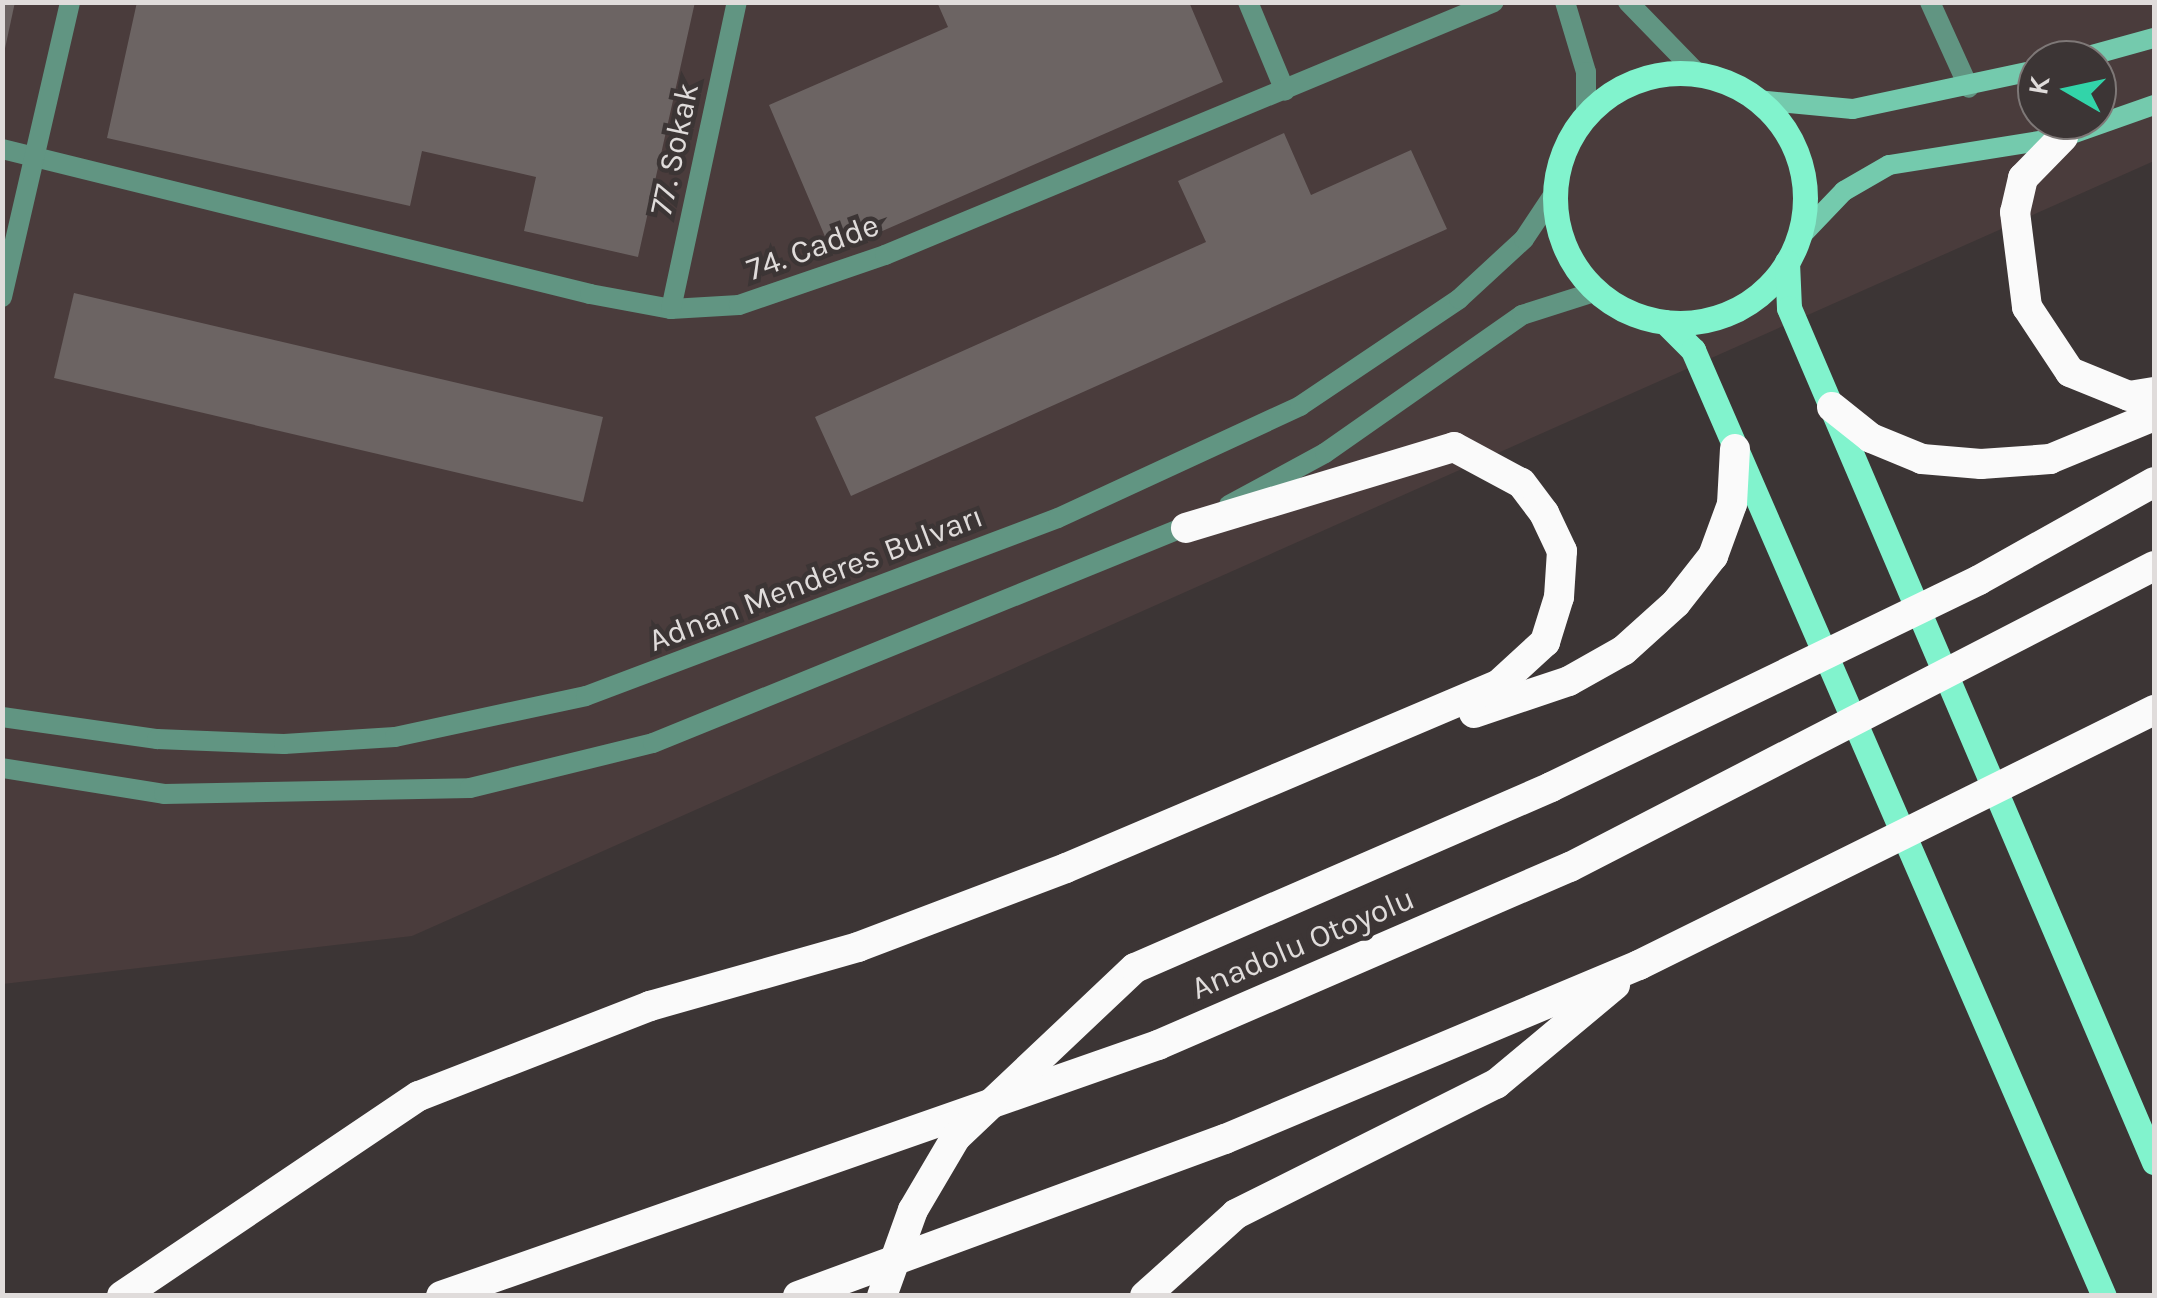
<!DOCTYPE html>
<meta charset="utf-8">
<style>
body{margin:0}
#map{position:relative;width:2157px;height:1298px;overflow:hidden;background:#3c3535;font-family:Karla,sans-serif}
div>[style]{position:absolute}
.built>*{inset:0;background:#4a3c3c}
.building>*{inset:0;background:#6c6463}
.minor>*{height:20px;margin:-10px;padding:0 10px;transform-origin:10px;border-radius:10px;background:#619582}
.tertiary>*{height:20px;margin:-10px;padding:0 10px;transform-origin:10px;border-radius:10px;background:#619582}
.secondary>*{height:20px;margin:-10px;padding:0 10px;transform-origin:10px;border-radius:10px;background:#74caad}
.primary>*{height:25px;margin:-12.5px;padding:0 12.5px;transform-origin:12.5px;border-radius:12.5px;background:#81f3cd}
.primary>.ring{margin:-12.5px;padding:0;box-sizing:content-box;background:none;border:25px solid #81f3cd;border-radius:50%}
.motorway>*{height:30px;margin:-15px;padding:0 15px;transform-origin:15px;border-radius:15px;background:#fafafa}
span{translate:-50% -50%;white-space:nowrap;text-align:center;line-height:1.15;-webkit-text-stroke:9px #3c3535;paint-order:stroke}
.street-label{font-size:32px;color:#e0dcdb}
.frame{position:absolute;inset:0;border:5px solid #e0dcdb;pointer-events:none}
.north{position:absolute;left:2017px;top:40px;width:100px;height:100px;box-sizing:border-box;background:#3c3535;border:2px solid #7e7877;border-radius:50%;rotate:279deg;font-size:28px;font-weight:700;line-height:40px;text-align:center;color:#e0dcdb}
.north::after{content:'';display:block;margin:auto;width:35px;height:45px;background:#32d4a9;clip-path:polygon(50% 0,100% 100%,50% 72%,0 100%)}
</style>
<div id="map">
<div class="built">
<div style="clip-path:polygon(evenodd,2px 3px,2154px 3px,2154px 161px,412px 936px,3px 984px,2px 3px,2037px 60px,2097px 60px,2097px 120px,2037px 120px,2037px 60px)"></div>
</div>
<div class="building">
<div style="clip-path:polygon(2px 2px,15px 2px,4px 53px,2px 53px)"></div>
<div style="clip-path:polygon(137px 2px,695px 2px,638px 257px,524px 231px,536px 177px,422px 151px,410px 206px,107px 138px)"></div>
<div style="clip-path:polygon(937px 2px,1189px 2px,1223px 82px,832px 253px,769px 105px,948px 27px)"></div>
<div style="clip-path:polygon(1284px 133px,1311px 195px,1411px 150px,1447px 229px,851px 496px,815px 417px,1206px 242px,1178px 181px)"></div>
<div style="clip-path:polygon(74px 293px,603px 417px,583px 502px,54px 378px)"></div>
</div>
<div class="minor">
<div style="left:1248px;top:2px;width:96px;rotate:67.4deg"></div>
<div style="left:1930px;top:2px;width:94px;rotate:65.6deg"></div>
<div style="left:2px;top:149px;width:606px;rotate:13.85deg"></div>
<div style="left:590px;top:294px;width:82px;rotate:10.5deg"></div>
<div style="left:671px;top:309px;width:68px;rotate:-3.4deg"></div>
<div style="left:739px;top:305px;width:154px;rotate:-18.9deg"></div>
<div style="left:885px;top:255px;width:659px;rotate:-22.56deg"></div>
<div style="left:2px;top:297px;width:303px;rotate:-77deg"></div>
<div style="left:671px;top:309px;width:314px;rotate:-77.9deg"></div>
</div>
<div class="tertiary">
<div style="left:1565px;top:2px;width:73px;rotate:73.3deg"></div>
<div style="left:1586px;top:72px;width:44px;rotate:90deg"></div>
<div style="left:1628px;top:2px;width:100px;rotate:45.8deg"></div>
<div style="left:1229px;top:505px;width:109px;rotate:-28.4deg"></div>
<div style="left:1325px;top:453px;width:241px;rotate:-35deg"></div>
<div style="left:1522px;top:315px;width:79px;rotate:-17.7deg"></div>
<div style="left:2px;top:717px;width:157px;rotate:8.1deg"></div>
<div style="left:157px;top:739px;width:127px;rotate:2.3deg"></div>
<div style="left:284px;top:744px;width:111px;rotate:-3.6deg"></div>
<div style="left:395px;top:737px;width:195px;rotate:-12.1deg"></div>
<div style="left:586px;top:696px;width:504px;rotate:-20.66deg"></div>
<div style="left:1058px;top:518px;width:267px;rotate:-24.8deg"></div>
<div style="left:1300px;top:406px;width:192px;rotate:-33.9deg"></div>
<div style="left:1459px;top:299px;width:88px;rotate:-42.7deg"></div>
<div style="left:1524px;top:239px;width:50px;rotate:-56.3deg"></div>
<div style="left:2px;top:768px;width:164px;rotate:9.1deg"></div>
<div style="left:164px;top:794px;width:306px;rotate:-1.1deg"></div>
<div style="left:470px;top:788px;width:188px;rotate:-13.8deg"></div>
<div style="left:653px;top:743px;width:584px;rotate:-22.13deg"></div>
</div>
<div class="secondary">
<div style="left:2074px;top:60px;width:83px;rotate:-15.4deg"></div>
<div style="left:1757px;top:100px;width:96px;rotate:5.4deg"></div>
<div style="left:1853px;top:109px;width:188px;rotate:-12deg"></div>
<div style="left:1797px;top:240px;width:68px;rotate:-46.2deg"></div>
<div style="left:1844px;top:191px;width:52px;rotate:-30deg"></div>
<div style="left:1889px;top:165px;width:176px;rotate:-9.1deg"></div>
<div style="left:2063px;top:137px;width:96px;rotate:-19.4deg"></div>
</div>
<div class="primary">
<div class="ring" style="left:1555px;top:73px;width:225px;height:225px"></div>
<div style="left:1787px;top:262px;width:46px;rotate:87.5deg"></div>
<div style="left:1789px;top:308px;width:929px;rotate:66.86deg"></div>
<div style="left:1665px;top:322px;width:40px;rotate:45deg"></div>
<div style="left:1693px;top:350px;width:1031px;rotate:66.52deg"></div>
</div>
<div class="motorway">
<div style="left:2063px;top:137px;width:57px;rotate:134.3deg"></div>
<div style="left:2023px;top:178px;width:35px;rotate:103deg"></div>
<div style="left:2015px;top:212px;width:96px;rotate:82.8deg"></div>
<div style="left:2027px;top:307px;width:78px;rotate:56.5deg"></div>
<div style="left:2070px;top:372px;width:64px;rotate:22.1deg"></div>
<div style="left:2129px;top:396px;width:25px;rotate:-9deg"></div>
<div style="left:1832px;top:407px;width:50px;rotate:38.5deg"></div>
<div style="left:1871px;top:438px;width:55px;rotate:22.4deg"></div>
<div style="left:1922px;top:459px;width:59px;rotate:4.8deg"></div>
<div style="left:1981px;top:464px;width:69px;rotate:-4.1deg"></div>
<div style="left:2050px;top:459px;width:113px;rotate:-22.5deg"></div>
<div style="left:1474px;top:713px;width:100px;rotate:-18.6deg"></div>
<div style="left:1569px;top:681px;width:63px;rotate:-29.4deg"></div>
<div style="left:1624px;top:650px;width:70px;rotate:-42.1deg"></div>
<div style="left:1676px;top:603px;width:60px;rotate:-51.8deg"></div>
<div style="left:1713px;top:556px;width:55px;rotate:-69.9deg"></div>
<div style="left:1732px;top:504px;width:55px;rotate:-86.9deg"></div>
<div style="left:122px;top:1296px;width:358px;rotate:-34deg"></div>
<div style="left:419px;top:1096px;width:248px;rotate:-21.3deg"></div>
<div style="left:650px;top:1006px;width:216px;rotate:-15.8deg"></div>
<div style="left:858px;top:947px;width:222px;rotate:-20.8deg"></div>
<div style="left:1066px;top:868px;width:469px;rotate:-23deg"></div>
<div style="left:1498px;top:685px;width:64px;rotate:-42.5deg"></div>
<div style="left:1545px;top:642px;width:47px;rotate:-72.7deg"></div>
<div style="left:1559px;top:597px;width:46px;rotate:-86.3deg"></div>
<div style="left:1562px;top:551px;width:42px;rotate:-115.3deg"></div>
<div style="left:1544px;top:513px;width:38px;rotate:-127deg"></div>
<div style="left:1521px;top:483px;width:76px;rotate:-151.8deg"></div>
<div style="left:1454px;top:447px;width:280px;rotate:163.2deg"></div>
<div style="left:441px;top:1296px;width:760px;rotate:-19.29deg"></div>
<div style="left:1158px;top:1045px;width:449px;rotate:-23.4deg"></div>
<div style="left:1570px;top:867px;width:657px;rotate:-27.27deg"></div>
<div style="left:798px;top:1296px;width:455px;rotate:-20.2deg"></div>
<div style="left:1225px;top:1139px;width:449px;rotate:-22.8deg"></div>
<div style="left:1639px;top:965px;width:575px;rotate:-26.34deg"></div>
<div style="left:882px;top:1296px;width:91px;rotate:-70.2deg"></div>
<div style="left:913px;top:1210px;width:85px;rotate:-59.5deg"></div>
<div style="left:956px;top:1137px;width:246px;rotate:-43.4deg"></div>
<div style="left:1135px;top:968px;width:454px;rotate:-23.5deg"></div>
<div style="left:1551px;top:787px;width:475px;rotate:-25.8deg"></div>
<div style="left:1979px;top:580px;width:201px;rotate:-29.2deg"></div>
<div style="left:1145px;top:1296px;width:122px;rotate:-42deg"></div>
<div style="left:1236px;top:1214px;width:291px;rotate:-26.6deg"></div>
<div style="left:1496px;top:1084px;width:155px;rotate:-39.8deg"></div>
</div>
<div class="street-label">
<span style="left:675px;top:149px;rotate:-78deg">77. Sokak</span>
<span style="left:813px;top:248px;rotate:-20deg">74. Cadde</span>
<span style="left:816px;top:579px;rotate:-21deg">Adnan Menderes Bulvarı</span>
<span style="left:1303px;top:944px;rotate:-23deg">Anadolu Otoyolu</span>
</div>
<div class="frame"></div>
<div class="north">K</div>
</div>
